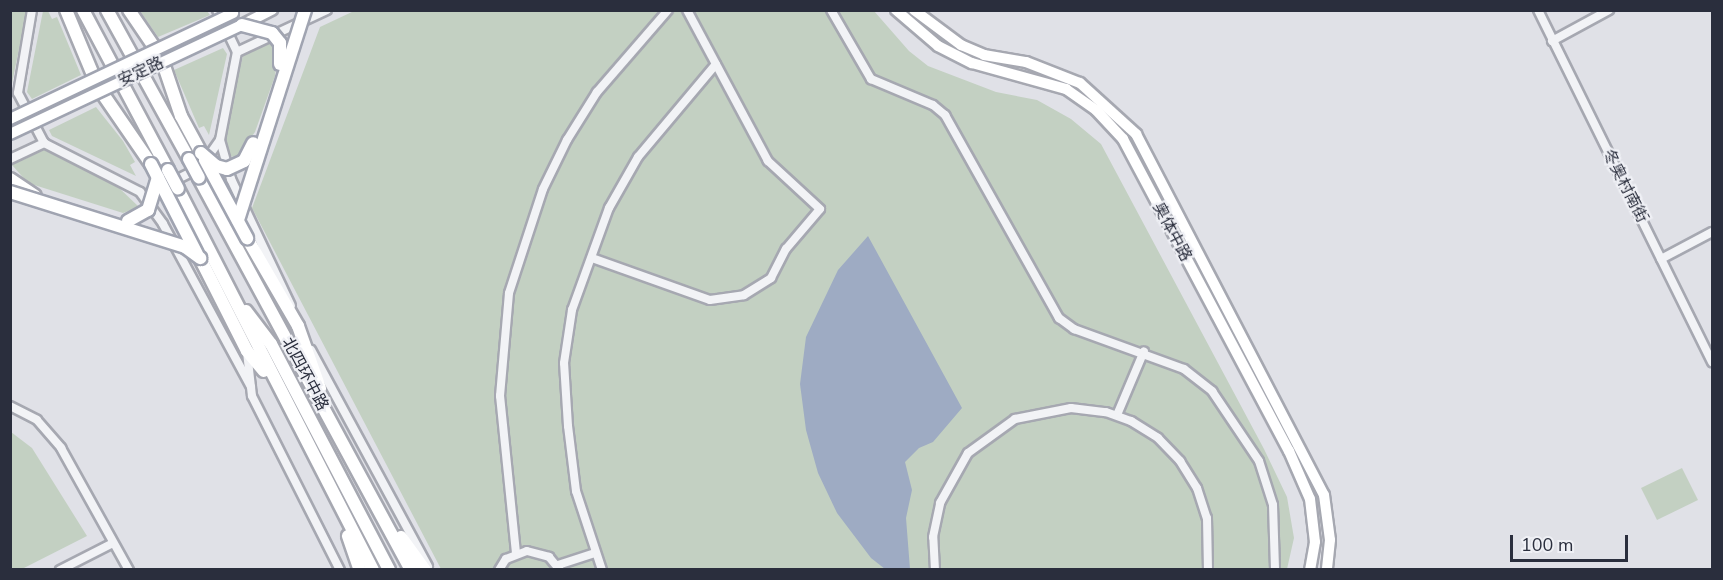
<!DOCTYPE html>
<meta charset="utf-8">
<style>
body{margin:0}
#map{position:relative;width:1723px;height:580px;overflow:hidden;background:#e0e1e7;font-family:"Nunito Sans","Noto Sans SC",sans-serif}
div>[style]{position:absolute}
.green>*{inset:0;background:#c3d0c2}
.water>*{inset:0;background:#9eabc3}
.roads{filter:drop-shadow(2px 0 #a6a8b1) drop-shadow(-2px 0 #a6a8b1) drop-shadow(0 2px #a6a8b1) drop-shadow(0 -2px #a6a8b1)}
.minor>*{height:8px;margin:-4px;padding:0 4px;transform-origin:4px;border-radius:4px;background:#f2f3f6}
.major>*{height:10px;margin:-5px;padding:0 5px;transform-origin:5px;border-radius:5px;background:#fff}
.highway>*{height:12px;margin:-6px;padding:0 6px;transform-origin:6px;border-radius:6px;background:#fff}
.bridges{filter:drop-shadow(2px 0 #a0a4b1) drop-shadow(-2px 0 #a0a4b1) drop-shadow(0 2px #a0a4b1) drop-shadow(0 -2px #a0a4b1)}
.major-bridge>*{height:10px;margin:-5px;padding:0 5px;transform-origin:5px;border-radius:5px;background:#fff}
.highway-bridge>*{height:12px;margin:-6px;padding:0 6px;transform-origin:6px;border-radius:6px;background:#fff}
span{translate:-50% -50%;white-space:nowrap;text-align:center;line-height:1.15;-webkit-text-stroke:4.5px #eff0f5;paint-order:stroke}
.street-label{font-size:16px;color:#2a2e3d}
.frame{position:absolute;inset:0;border:12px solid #2a2e3d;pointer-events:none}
.scale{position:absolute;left:1510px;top:535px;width:118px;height:27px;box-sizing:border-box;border:3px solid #2a2e3d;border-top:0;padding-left:8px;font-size:18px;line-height:21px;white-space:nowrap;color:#2a2e3d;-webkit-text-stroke:4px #eff0f5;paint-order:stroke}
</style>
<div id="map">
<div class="green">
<div style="clip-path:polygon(11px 10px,27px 11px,11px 88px,10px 11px)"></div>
<div style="clip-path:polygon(43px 11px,48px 11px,52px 19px,57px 17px,81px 75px,32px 99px,27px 92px)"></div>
<div style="clip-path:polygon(140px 11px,207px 11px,210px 15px,158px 37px)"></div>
<div style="clip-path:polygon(354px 11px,874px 11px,909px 51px,928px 66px,996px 92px,1037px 100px,1071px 119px,1101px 144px,1264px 449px,1287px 497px,1294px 538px,1287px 569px,441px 569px,252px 208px,320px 27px)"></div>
<div style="clip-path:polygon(272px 42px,278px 51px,275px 76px,255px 132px,236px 158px,228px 155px,224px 135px,243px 55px)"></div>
<div style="clip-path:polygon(223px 48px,227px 54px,209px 135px,204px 126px,199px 128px,174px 70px)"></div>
<div style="clip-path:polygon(96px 107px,123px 141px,135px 162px,130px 165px,136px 176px,52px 136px,49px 130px)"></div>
<div style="clip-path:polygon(44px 150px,116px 185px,139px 207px,123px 213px,28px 183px,12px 165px)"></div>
<div style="clip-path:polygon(11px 432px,32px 448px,87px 536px,22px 569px,11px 569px)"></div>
<div style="clip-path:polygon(1682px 468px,1698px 500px,1657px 520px,1641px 488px)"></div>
</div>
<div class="water">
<div style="clip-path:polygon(868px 236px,962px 408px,933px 442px,919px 448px,905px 462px,912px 490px,906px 518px,910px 569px,885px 569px,871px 558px,837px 513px,818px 473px,806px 430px,800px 384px,806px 337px,838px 270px)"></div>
</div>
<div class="roads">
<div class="minor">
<div style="left:32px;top:10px;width:84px;rotate:99.6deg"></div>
<div style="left:18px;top:93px;width:56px;rotate:62.5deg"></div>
<div style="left:44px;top:143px;width:108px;rotate:27deg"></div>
<div style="left:140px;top:192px;width:39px;rotate:54deg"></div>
<div style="left:163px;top:224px;width:185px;rotate:61.6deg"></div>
<div style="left:831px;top:10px;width:80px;rotate:59.9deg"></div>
<div style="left:871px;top:79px;width:67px;rotate:22.8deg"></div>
<div style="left:933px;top:105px;width:16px;rotate:40deg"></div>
<div style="left:945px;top:115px;width:233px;rotate:60.7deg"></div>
<div style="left:1059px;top:318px;width:19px;rotate:36deg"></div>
<div style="left:1074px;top:329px;width:117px;rotate:20deg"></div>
<div style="left:1184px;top:369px;width:36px;rotate:38deg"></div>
<div style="left:1212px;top:391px;width:84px;rotate:56.1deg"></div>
<div style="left:1259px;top:461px;width:46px;rotate:72.3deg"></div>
<div style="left:1273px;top:505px;width:65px;rotate:88.2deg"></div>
<div style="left:1538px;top:10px;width:393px;rotate:63.7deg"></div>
<div style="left:1552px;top:41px;width:65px;rotate:-28.5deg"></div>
<div style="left:237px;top:52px;width:99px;rotate:-25deg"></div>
<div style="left:220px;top:140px;width:41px;rotate:74.2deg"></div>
<div style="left:231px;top:179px;width:140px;rotate:64.7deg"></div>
<div style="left:10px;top:159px;width:38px;rotate:-25deg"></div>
<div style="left:170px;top:183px;width:35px;rotate:-27deg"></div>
<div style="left:201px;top:167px;width:33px;rotate:-55deg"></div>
<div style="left:220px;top:140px;width:90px;rotate:-79.1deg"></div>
<div style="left:237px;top:52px;width:47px;rotate:-115.5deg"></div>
<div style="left:592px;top:258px;width:125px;rotate:19.6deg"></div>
<div style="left:710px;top:300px;width:34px;rotate:-8deg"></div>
<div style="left:744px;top:295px;width:32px;rotate:-32deg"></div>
<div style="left:771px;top:278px;width:33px;rotate:-63deg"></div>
<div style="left:786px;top:249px;width:52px;rotate:-49.6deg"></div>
<div style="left:820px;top:209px;width:71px;rotate:-137.3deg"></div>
<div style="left:768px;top:161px;width:171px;rotate:-118.2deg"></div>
<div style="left:1661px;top:259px;width:58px;rotate:-27.9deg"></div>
<div style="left:311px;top:350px;width:246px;rotate:61.6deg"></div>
<div style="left:247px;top:352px;width:44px;rotate:83.5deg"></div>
<div style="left:252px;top:396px;width:195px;rotate:63.2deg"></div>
<div style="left:10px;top:406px;width:30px;rotate:27deg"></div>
<div style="left:37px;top:420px;width:37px;rotate:49deg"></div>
<div style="left:61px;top:448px;width:140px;rotate:60.9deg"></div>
<div style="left:1117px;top:415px;width:69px;rotate:-67.1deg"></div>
<div style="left:516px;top:553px;width:158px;rotate:-95.8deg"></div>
<div style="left:500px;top:396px;width:103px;rotate:-85deg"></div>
<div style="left:509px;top:293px;width:109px;rotate:-71.9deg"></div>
<div style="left:543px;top:189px;width:55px;rotate:-63.9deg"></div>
<div style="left:567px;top:140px;width:57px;rotate:-58deg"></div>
<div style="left:597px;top:92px;width:108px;rotate:-49.1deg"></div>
<div style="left:558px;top:565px;width:38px;rotate:-18deg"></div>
<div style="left:60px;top:570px;width:59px;rotate:-27deg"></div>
<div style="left:499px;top:570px;width:13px;rotate:-58deg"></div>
<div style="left:506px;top:559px;width:22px;rotate:-21deg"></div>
<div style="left:527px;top:551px;width:23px;rotate:15deg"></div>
<div style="left:549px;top:557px;width:17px;rotate:50deg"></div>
<div style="left:602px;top:570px;width:83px;rotate:-108.2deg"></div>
<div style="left:576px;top:491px;width:65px;rotate:-97deg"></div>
<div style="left:568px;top:426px;width:63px;rotate:-93.6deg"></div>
<div style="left:564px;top:363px;width:54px;rotate:-81.4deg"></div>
<div style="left:572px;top:310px;width:109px;rotate:-70.1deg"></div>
<div style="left:609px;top:208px;width:59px;rotate:-60.4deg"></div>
<div style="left:638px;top:157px;width:121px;rotate:-50deg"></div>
<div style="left:935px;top:570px;width:33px;rotate:-93deg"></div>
<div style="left:933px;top:537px;width:35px;rotate:-78deg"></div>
<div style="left:940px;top:503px;width:57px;rotate:-60.8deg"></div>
<div style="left:968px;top:453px;width:58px;rotate:-35.9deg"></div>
<div style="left:1015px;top:419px;width:57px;rotate:-11.1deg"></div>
<div style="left:1071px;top:408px;width:35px;rotate:7deg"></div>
<div style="left:1106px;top:412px;width:27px;rotate:20deg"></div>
<div style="left:1131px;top:421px;width:32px;rotate:32deg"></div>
<div style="left:1158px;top:438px;width:32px;rotate:46deg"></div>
<div style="left:1180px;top:461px;width:32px;rotate:58deg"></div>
<div style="left:1197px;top:488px;width:32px;rotate:72deg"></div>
<div style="left:1207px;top:518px;width:52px;rotate:88.9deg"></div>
</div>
<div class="major">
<div style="left:896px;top:10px;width:55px;rotate:40.6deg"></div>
<div style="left:938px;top:46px;width:38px;rotate:27deg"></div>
<div style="left:972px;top:63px;width:98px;rotate:15.5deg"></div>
<div style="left:1066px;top:89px;width:37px;rotate:35deg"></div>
<div style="left:1096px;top:110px;width:40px;rotate:47deg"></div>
<div style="left:1123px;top:139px;width:353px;rotate:62deg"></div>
<div style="left:1289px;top:451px;width:52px;rotate:66.4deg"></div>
<div style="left:1310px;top:499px;width:43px;rotate:83.4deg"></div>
<div style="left:1315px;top:542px;width:28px;rotate:100deg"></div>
<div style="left:914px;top:10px;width:59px;rotate:36.7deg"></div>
<div style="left:961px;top:45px;width:25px;rotate:23deg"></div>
<div style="left:984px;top:55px;width:43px;rotate:9.5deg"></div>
<div style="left:1026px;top:62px;width:58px;rotate:21.3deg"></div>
<div style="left:1080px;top:83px;width:76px;rotate:42.3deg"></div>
<div style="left:1136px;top:134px;width:407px;rotate:62.5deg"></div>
<div style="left:1324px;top:495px;width:45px;rotate:82.4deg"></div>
<div style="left:1330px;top:540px;width:30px;rotate:96deg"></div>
<div style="left:242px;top:25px;width:34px;rotate:-27deg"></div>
</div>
<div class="highway">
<div style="left:66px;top:10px;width:83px;rotate:67.4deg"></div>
<div style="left:98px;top:87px;width:93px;rotate:55.5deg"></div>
<div style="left:83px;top:10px;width:181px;rotate:62deg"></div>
<div style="left:107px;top:10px;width:170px;rotate:61.2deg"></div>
<div style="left:129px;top:10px;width:57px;rotate:55.8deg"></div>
<div style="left:161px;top:57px;width:62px;rotate:71.3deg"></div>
<div style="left:181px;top:116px;width:42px;rotate:61.6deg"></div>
<div style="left:199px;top:178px;width:446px;rotate:61.6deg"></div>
<div style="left:10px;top:179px;width:30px;rotate:34deg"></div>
<div style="left:178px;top:189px;width:428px;rotate:62.9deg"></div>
<div style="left:247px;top:238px;width:102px;rotate:59.9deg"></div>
<div style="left:298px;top:326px;width:66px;rotate:70.5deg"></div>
<div style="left:200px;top:258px;width:104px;rotate:63.2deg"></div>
<div style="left:247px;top:351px;width:26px;rotate:50deg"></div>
<div style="left:246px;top:311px;width:41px;rotate:52.9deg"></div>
<div style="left:271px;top:344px;width:255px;rotate:62.4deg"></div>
<div style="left:348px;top:536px;width:36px;rotate:71deg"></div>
<div style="left:401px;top:537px;width:41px;rotate:54deg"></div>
</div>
</div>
<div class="bridges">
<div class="major-bridge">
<div style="left:10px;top:119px;width:247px;rotate:-25.4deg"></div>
<div style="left:10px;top:134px;width:256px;rotate:-25.2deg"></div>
</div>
<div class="highway-bridge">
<div style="left:242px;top:25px;width:31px;rotate:15deg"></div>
<div style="left:272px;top:33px;width:13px;rotate:51deg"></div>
<div style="left:280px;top:43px;width:21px;rotate:90deg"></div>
<div style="left:201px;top:153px;width:20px;rotate:41deg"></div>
<div style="left:216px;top:166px;width:11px;rotate:15deg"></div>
<div style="left:227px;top:169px;width:19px;rotate:-25deg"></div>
<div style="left:244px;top:161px;width:20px;rotate:-63deg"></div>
<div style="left:189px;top:159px;width:21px;rotate:62deg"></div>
<div style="left:205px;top:160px;width:89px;rotate:61.7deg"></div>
<div style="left:151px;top:164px;width:101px;rotate:62.9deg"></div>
<div style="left:168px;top:170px;width:21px;rotate:62deg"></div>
<div style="left:10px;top:192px;width:183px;rotate:17.4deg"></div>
<div style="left:185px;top:247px;width:19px;rotate:36deg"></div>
<div style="left:238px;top:220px;width:220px;rotate:-72.3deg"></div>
<div style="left:128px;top:221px;width:23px;rotate:-29deg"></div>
<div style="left:148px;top:210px;width:34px;rotate:-73deg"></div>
</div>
</div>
<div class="street-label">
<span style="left:141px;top:72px;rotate:-25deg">安定路</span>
<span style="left:1625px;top:186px;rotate:63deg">冬奥村南街</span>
<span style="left:1172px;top:232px;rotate:62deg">奥体中路</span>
<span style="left:305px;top:374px;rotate:62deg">北四环中路</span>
</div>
<div class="frame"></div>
<div class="scale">100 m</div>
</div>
